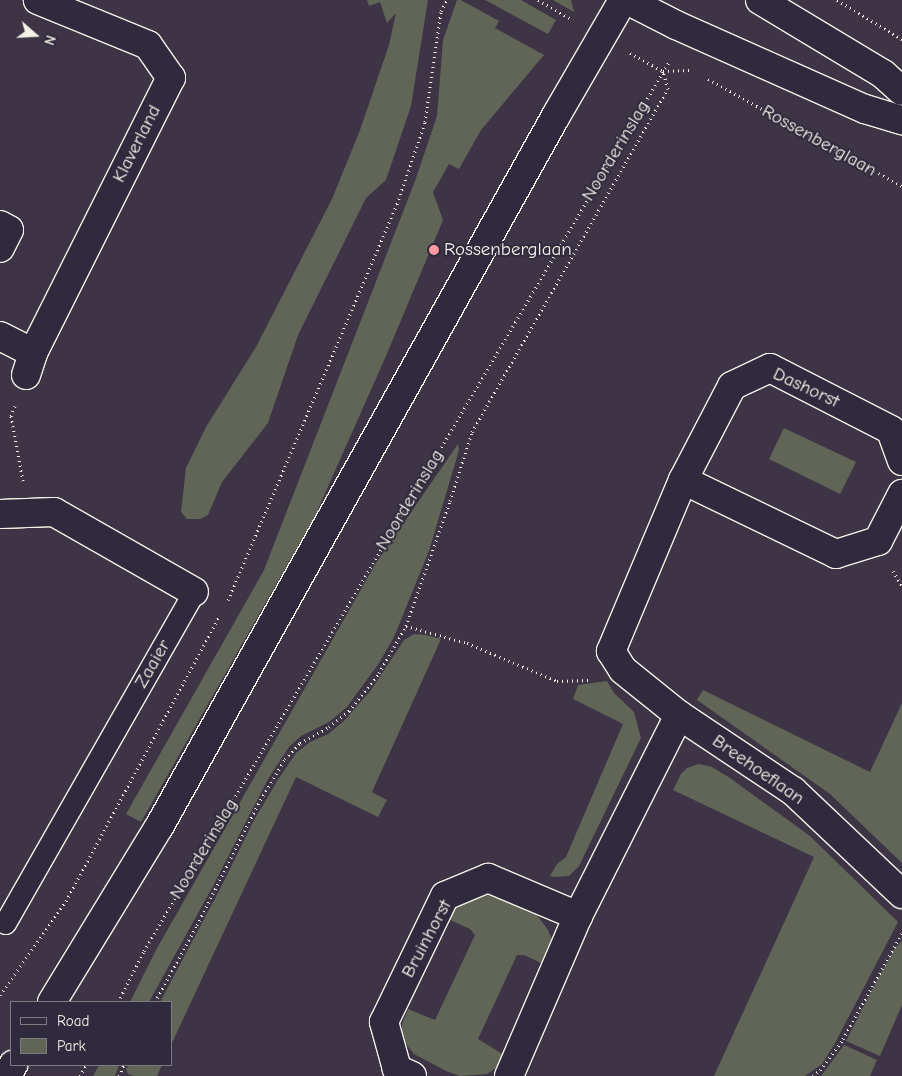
<!DOCTYPE html>
<style>
body{margin:0}
#map{position:relative;width:902px;height:1076px;overflow:hidden;background:#3d3445;font-family:"Comic Neue",sans-serif}
div>[style]{position:absolute}
.green>*{inset:0;background:#606558}
.path>*{height:3px;margin-top:-1.5px;transform-origin:0;background:repeating-linear-gradient(90deg,#f4f1e8 0 1px,transparent 0 5px)}
.roads{filter:drop-shadow(1px 0 #f4f1e8) drop-shadow(-1px 0 #f4f1e8) drop-shadow(0 1px #f4f1e8) drop-shadow(0 -1px #f4f1e8)}
.lane>*{height:21px;margin:-10.5px;padding:0 10.5px;transform-origin:10.5px;border-radius:10.5px;background:#2f2a3d}
.street>*{height:28px;margin:-14px;padding:0 14px;transform-origin:14px;border-radius:14px;background:#2f2a3d}
.secondary>*{height:28px;margin:-14px;padding:0 14px;transform-origin:14px;border-radius:14px;background:#2f2a3d}
.dots>*{width:14px;height:14px;translate:-50% -50%;box-sizing:border-box;border:2px solid #2f2a3d;border-radius:50%}
span{translate:-50% -50%;white-space:nowrap;text-align:center;line-height:1.15;-webkit-text-stroke:4px #2f2a3d;paint-order:stroke}
.street-label{font-size:19px;color:#f4f1e8}
.poi-label{font-size:19px;color:#f4f1e8}
.left{translate:0 -50%;text-align:left}
.legend{position:absolute;left:10px;top:1001px;width:162px;height:65px;box-sizing:border-box;background:#2f2a3d;border:1px solid #7e7a81;margin:0;padding:6px 9px;list-style:none;font-size:15px;color:#f4f1e8}
.legend li{display:flex;align-items:center;gap:10px;height:25px}
.legend b{width:25px;border:1px solid #7e7a81}
.north{position:absolute;left:10px;top:10px;width:50px;height:50px;-webkit-text-stroke:4px #2f2a3d;paint-order:stroke;rotate:109deg;font-size:14px;font-weight:700;line-height:20px;text-align:center;color:#f4f1e8}
.north::after{content:'';display:block;margin:auto;width:18px;height:22px;background:#f4f1e8;clip-path:polygon(50% 0,100% 100%,50% 72%,0 100%)}
</style>
<div id="map">
<div class="green">
<div style="clip-path:polygon(367px 0,428px 0,411px 106px,386px 180px,366px 198px,298px 335px,268px 423px,222px 482px,208px 515px,200px 519px,187px 519px,181px 512px,186px 468px,206px 427px,256px 347px,332px 199px,360px 130px,389px 45px,396px 13px,387px 23px,380px 2px,369px 6px)"></div>
<div style="clip-path:polygon(457px 0,461px 0,499px 21px,495px 28px,544px 55px,481px 130px,459px 169px,449px 164px,433px 192px,443px 220px,386px 356px,315px 516px,141px 822px,126px 814px,264px 570px,415px 181px,437px 116px,443px 40px)"></div>
<div style="clip-path:polygon(485px 0,521px 0,556px 20px,548px 34px)"></div>
<div style="clip-path:polygon(553px 0,571px 0,574px 12px)"></div>
<div style="clip-path:polygon(784px 428px,856px 462px,840px 494px,769px 459px)"></div>
<div style="clip-path:polygon(458px 444px,459px 449px,457px 457px,429px 551px,394px 637px,379px 663px,347px 707px,329px 722px,301px 736px,289px 747px,268px 779px,213px 886px,149px 1002px,130px 1002px,156px 950px,376px 563px)"></div>
<div style="clip-path:polygon(414px 634px,426px 635px,441px 639px,372px 792px,387px 800px,378px 817px,296px 777px,171px 1045px,171px 1002px,160px 1002px,219px 891px,254px 820px,279px 778px,296px 753px,310px 742px,328px 734px,344px 721px,371px 690px,404px 640px)"></div>
<div style="clip-path:polygon(607px 681px,614px 693px,634px 712px,641px 738px,579px 866px,569px 876px,554px 877px,550px 876px,557px 864px,566px 857px,623px 724px,573px 699px,578px 685px)"></div>
<div style="clip-path:polygon(703px 690px,870px 772px,902px 703px,902px 863px,830px 794px,697px 700px)"></div>
<div style="clip-path:polygon(699px 764px,712px 767px,730px 778px,810px 836px,898px 922px,834px 1045px,822px 1064px,805px 1076px,714px 1076px,814px 857px,673px 790px,681px 774px,687px 768px)"></div>
<div style="clip-path:polygon(484px 894px,498px 895px,537px 915px,548px 930px,552px 940px,550px 954px,543px 964px,524px 955px,517px 955px,478px 1039px,504px 1055px,495px 1069px,487px 1074px,460px 1076px,446px 1071px,414px 1054px,406px 1044px,402px 1034px,402px 1024px,408px 1009px,435px 1020px,475px 935px,470px 929px,450px 920px,450px 917px,459px 903px)"></div>
<div style="clip-path:polygon(902px 941px,902px 1005px,880px 1056px,846px 1041px,876px 982px,895px 948px)"></div>
<div style="clip-path:polygon(844px 1045px,877px 1060px,870px 1076px,821px 1076px)"></div>
<div style="clip-path:polygon(99px 1065px,119px 1065px,115px 1076px,93px 1076px)"></div>
<div style="clip-path:polygon(129px 1065px,162px 1065px,157px 1076px,133px 1076px,128px 1074px,126px 1069px)"></div>
</div>
<div class="path">
<div style="left:538px;top:0;width:40px;rotate:29.7deg"></div>
<div style="left:837px;top:0;width:76px;rotate:31deg"></div>
<div style="left:630px;top:53px;width:38px;rotate:29deg"></div>
<div style="left:663px;top:71px;width:26px;rotate:-2deg"></div>
<div style="left:708px;top:79px;width:222px;rotate:28.9deg"></div>
<div style="left:15px;top:406px;width:11px;rotate:112deg"></div>
<div style="left:11px;top:416px;width:66px;rotate:79.5deg"></div>
<div style="left:893px;top:571px;width:17px;rotate:59deg"></div>
<div style="left:228px;top:600px;width:431px;rotate:-66.9deg"></div>
<div style="left:397px;top:204px;width:87px;rotate:-71.1deg"></div>
<div style="left:425px;top:122px;width:112px;rotate:-81.8deg"></div>
<div style="left:441px;top:11px;width:13px;rotate:-61deg"></div>
<div style="left:406px;top:626px;width:133px;rotate:-70.6deg"></div>
<div style="left:450px;top:501px;width:72px;rotate:-72.3deg"></div>
<div style="left:472px;top:432px;width:395px;rotate:-60.3deg"></div>
<div style="left:668px;top:89px;width:19px;rotate:-106deg"></div>
<div style="left:0;top:995px;width:115px;rotate:-54.9deg"></div>
<div style="left:66px;top:901px;width:323px;rotate:-61.7deg"></div>
<div style="left:118px;top:1002px;width:57px;rotate:-63deg"></div>
<div style="left:144px;top:951px;width:1035px;rotate:-59.44deg"></div>
<div style="left:155px;top:1002px;width:88px;rotate:-61.4deg"></div>
<div style="left:197px;top:925px;width:136px;rotate:-63.2deg"></div>
<div style="left:258px;top:804px;width:52px;rotate:-59deg"></div>
<div style="left:285px;top:759px;width:22px;rotate:-47deg"></div>
<div style="left:300px;top:743px;width:33px;rotate:-29deg"></div>
<div style="left:329px;top:727px;width:26px;rotate:-39deg"></div>
<div style="left:349px;top:711px;width:48px;rotate:-51.7deg"></div>
<div style="left:379px;top:673px;width:54px;rotate:-60.1deg"></div>
<div style="left:406px;top:626px;width:63px;rotate:15.6deg"></div>
<div style="left:467px;top:643px;width:98px;rotate:22.9deg"></div>
<div style="left:557px;top:681px;width:32px;rotate:-2deg"></div>
<div style="left:80px;top:1076px;width:13px;rotate:-61deg"></div>
<div style="left:119px;top:1076px;width:12px;rotate:-66deg"></div>
<div style="left:813px;top:1076px;width:9px;rotate:-41deg"></div>
<div style="left:820px;top:1070px;width:39px;rotate:-53deg"></div>
<div style="left:843px;top:1039px;width:121px;rotate:-60.9deg"></div>
</div>
<div class="roads">
<div class="lane">
<div style="left:5px;top:923px;width:381px;rotate:-60.3deg"></div>
</div>
<div class="street">
<div style="left:627px;top:0;width:55px;rotate:27deg"></div>
<div style="left:676px;top:25px;width:207px;rotate:24deg"></div>
<div style="left:865px;top:109px;width:39px;rotate:17deg"></div>
<div style="left:760px;top:0;width:144px;rotate:31deg"></div>
<div style="left:883px;top:74px;width:25px;rotate:42deg"></div>
<div style="left:0;top:225px;width:10px;rotate:29deg"></div>
<div style="left:9px;top:230px;width:20px;rotate:117deg"></div>
<div style="left:0;top:336px;width:37px;rotate:27deg"></div>
<div style="left:33px;top:353px;width:308px;rotate:-63.4deg"></div>
<div style="left:171px;top:78px;width:40px;rotate:-124.9deg"></div>
<div style="left:148px;top:45px;width:119px;rotate:-157.8deg"></div>
<div style="left:26px;top:375px;width:23px;rotate:-72deg"></div>
<div style="left:902px;top:461px;width:33px;rotate:-110deg"></div>
<div style="left:891px;top:430px;width:136px;rotate:-152.9deg"></div>
<div style="left:770px;top:368px;width:42px;rotate:154.7deg"></div>
<div style="left:732px;top:386px;width:106px;rotate:117.5deg"></div>
<div style="left:683px;top:480px;width:186px;rotate:112.8deg"></div>
<div style="left:611px;top:651px;width:22px;rotate:58deg"></div>
<div style="left:623px;top:670px;width:72px;rotate:38.8deg"></div>
<div style="left:679px;top:715px;width:137px;rotate:33.7deg"></div>
<div style="left:793px;top:791px;width:150px;rotate:43.4deg"></div>
<div style="left:683px;top:480px;width:170px;rotate:25.8deg"></div>
<div style="left:836px;top:554px;width:44px;rotate:-17.2deg"></div>
<div style="left:878px;top:541px;width:53px;rotate:-62.9deg"></div>
<div style="left:0;top:514px;width:54px;rotate:-2.1deg"></div>
<div style="left:54px;top:512px;width:161px;rotate:29.7deg"></div>
<div style="left:412px;top:1076px;width:17px;rotate:-155deg"></div>
<div style="left:397px;top:1069px;width:49px;rotate:-105.5deg"></div>
<div style="left:384px;top:1022px;width:140px;rotate:-64.2deg"></div>
<div style="left:445px;top:896px;width:47px;rotate:-22.7deg"></div>
<div style="left:488px;top:878px;width:98px;rotate:22.9deg"></div>
<div style="left:509px;top:1076px;width:174px;rotate:-66.7deg"></div>
<div style="left:578px;top:916px;width:225px;rotate:-63.3deg"></div>
</div>
<div class="secondary">
<div style="left:52px;top:1002px;width:205px;rotate:-58.6deg"></div>
<div style="left:159px;top:827px;width:817px;rotate:-60.83deg"></div>
<div style="left:557px;top:114px;width:132px;rotate:-59.9deg"></div>
<div style="left:7px;top:1076px;width:13px;rotate:-61deg"></div>
</div>
</div>
<div class="dots">
<div style="left:434px;top:250px;background:#ff9aa2"></div>
</div>
<div class="street-label">
<span style="left:819px;top:141px;rotate:29deg">Rossenberglaan</span>
<span style="left:137px;top:144px;rotate:-63deg">Klaverland</span>
<span style="left:616px;top:151px;rotate:-59deg">Noorderinslag</span>
<span style="left:806px;top:388px;rotate:25deg">Dashorst</span>
<span style="left:410px;top:500px;rotate:-59deg">Noorderinslag</span>
<span style="left:153px;top:664px;rotate:-60deg">Zaaier</span>
<span style="left:758px;top:770px;rotate:35deg">Breehoeflaan</span>
<span style="left:204px;top:849px;rotate:-59deg">Noorderinslag</span>
<span style="left:427px;top:939px;rotate:-62deg">Bruinhorst</span>
</div>
<div class="poi-label">
<span class="left" style="left:444px;top:250px">Rossenberglaan</span>
</div>
<ul class="legend">
<li><b style="height:6px;background:#2f2a3d"></b>Road</li>
<li><b style="height:14px;background:#606558"></b>Park</li>
</ul>
<div class="north">N</div>
</div>
